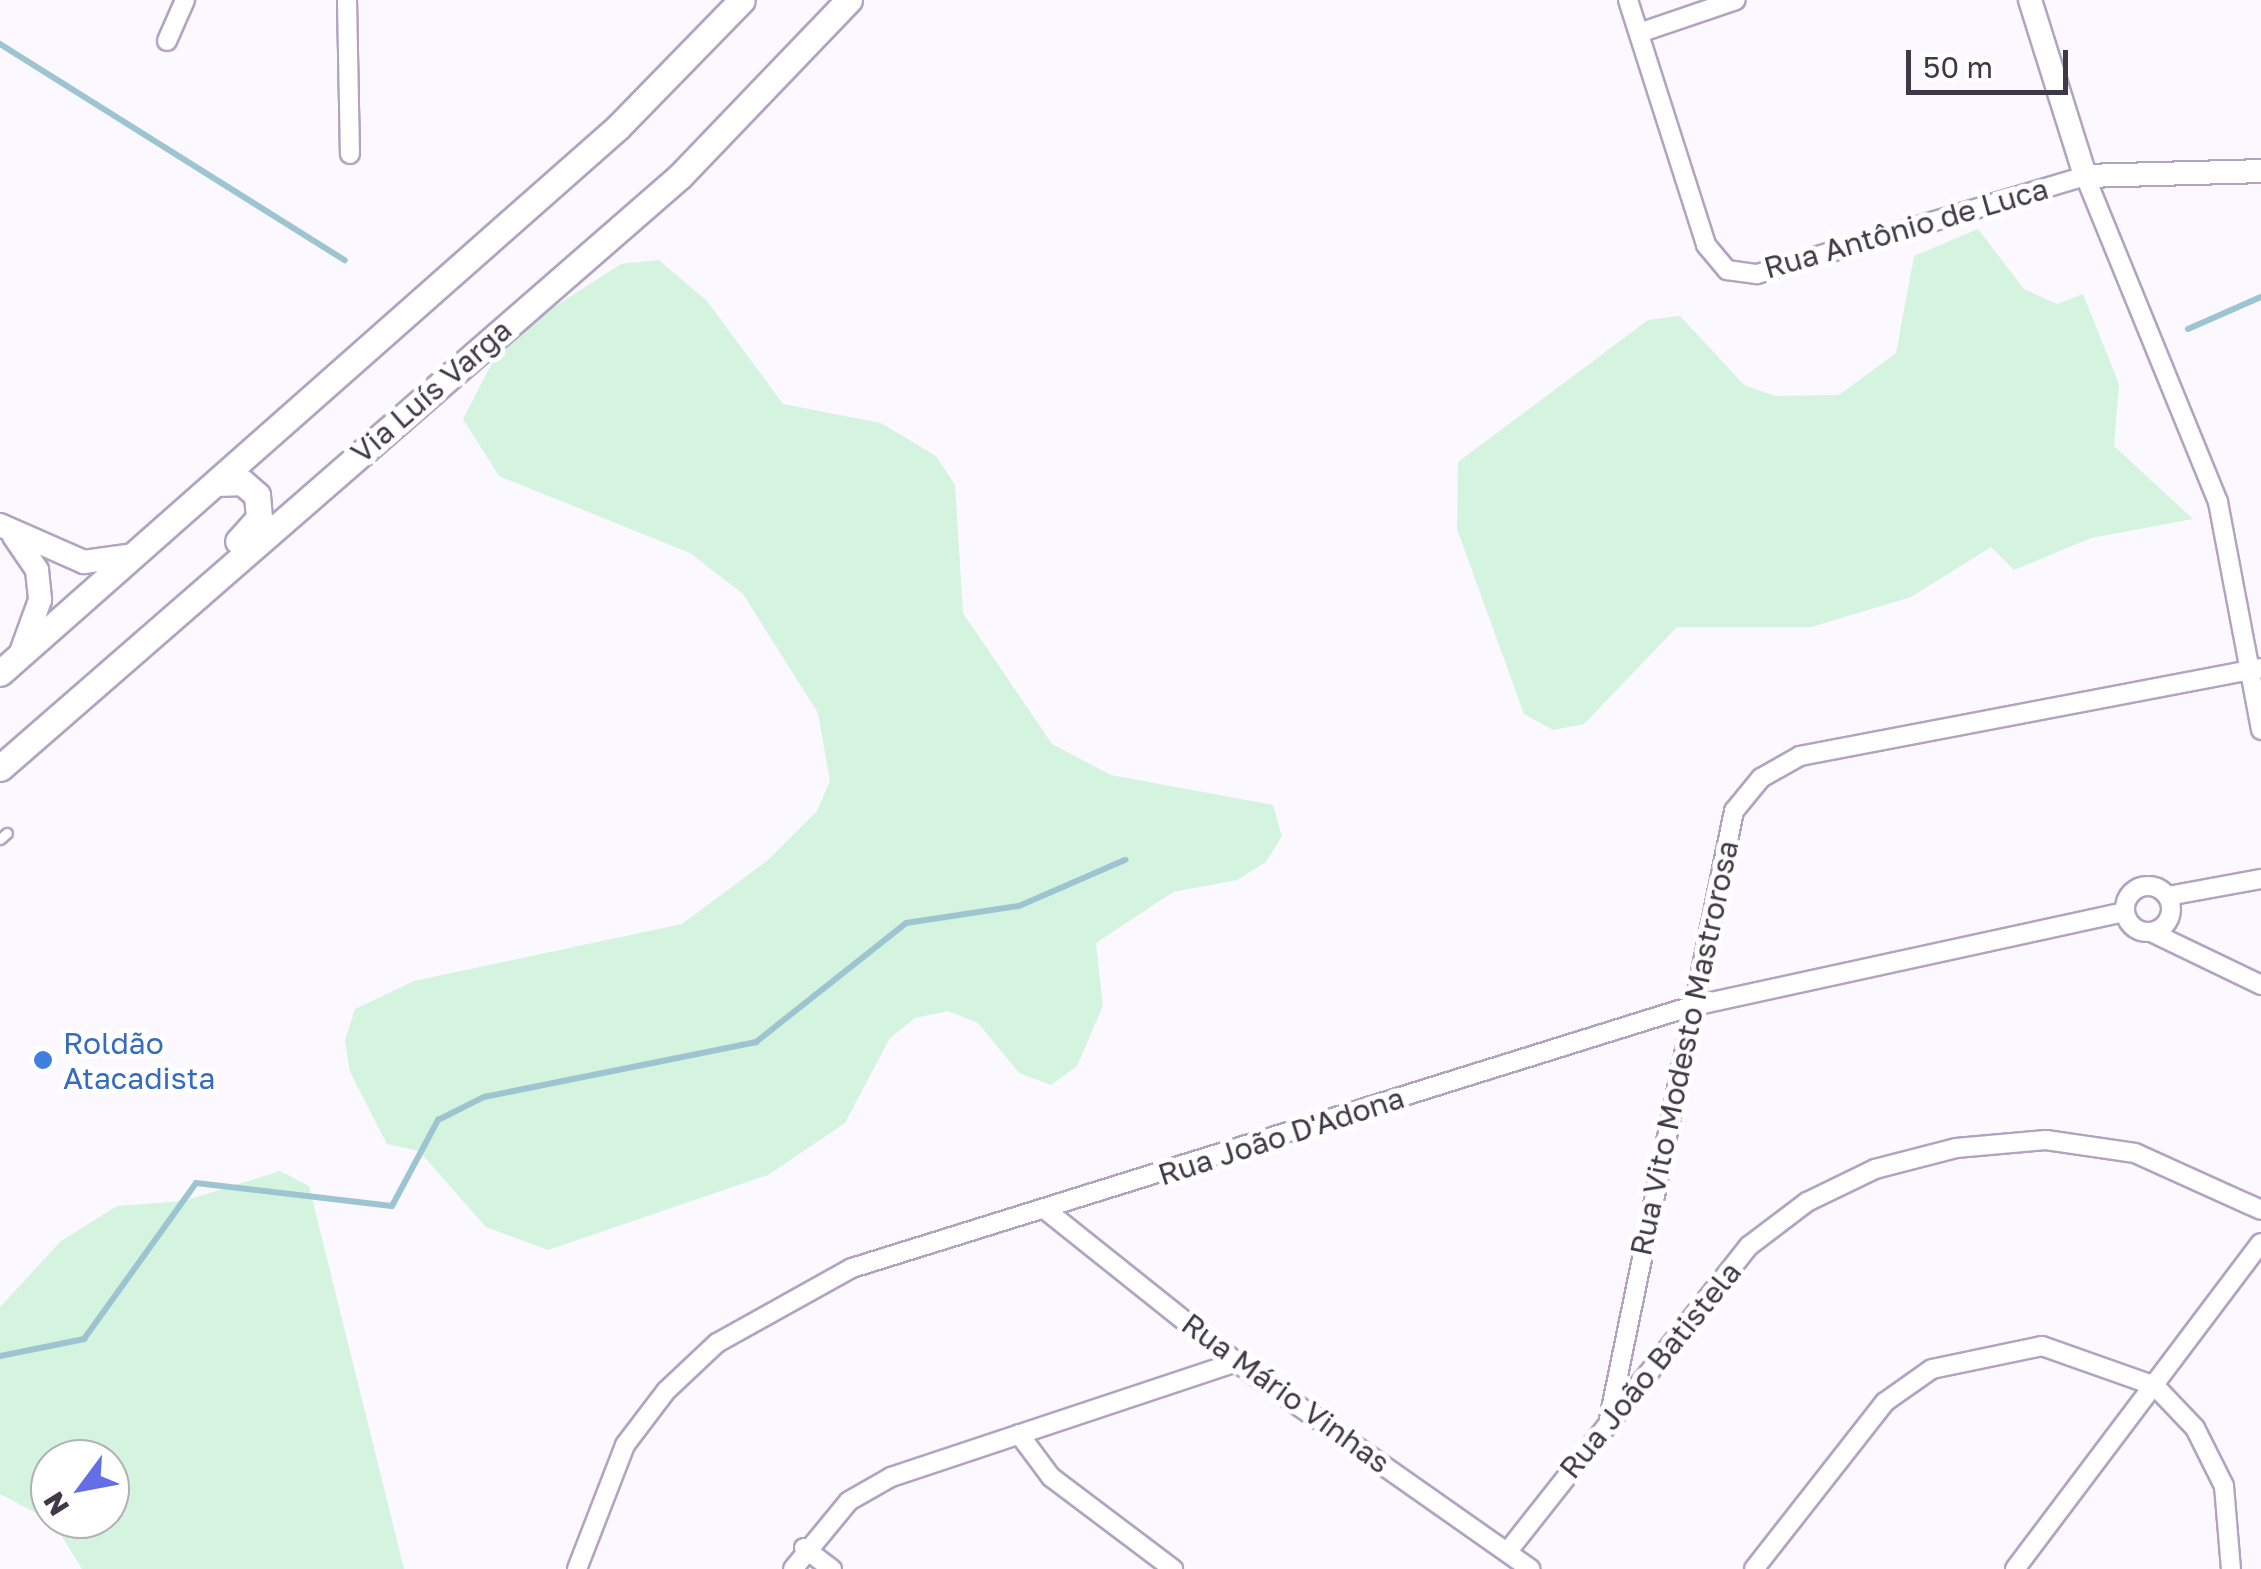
<!DOCTYPE html>
<meta charset="utf-8">
<style>
body{margin:0}
#map{position:relative;width:2261px;height:1569px;overflow:hidden;background:#fbf8ff;font-family:"Golos Text",sans-serif}
div>[style]{position:absolute}
.green>*{inset:0;background:#d4f4df}
.stream>*{height:6px;margin:-3px;padding:0 3px;transform-origin:3px;border-radius:3px;background:#9dc4d1}
.roads{filter:drop-shadow(2px 0 #b1a4c3) drop-shadow(-2px 0 #b1a4c3) drop-shadow(0 2px #b1a4c3) drop-shadow(0 -2px #b1a4c3)}
.service>*{height:9px;margin:-4.5px;padding:0 4.5px;transform-origin:4.5px;border-radius:4.5px;background:#fff}
.minor>*{height:18px;margin:-9px;padding:0 9px;transform-origin:9px;border-radius:9px;background:#fff}
.minor>.ring{margin:-9px;padding:0;box-sizing:content-box;background:none;border:18px solid #fff;border-radius:50%}
.tertiary>*{height:22px;margin:-11px;padding:0 11px;transform-origin:11px;border-radius:11px;background:#fff}
.secondary>*{height:25px;margin:-12.5px;padding:0 12.5px;transform-origin:12.5px;border-radius:12.5px;background:#fff}
.dots>*{width:28px;height:28px;translate:-50% -50%;box-sizing:border-box;border:5px solid #fff;border-radius:50%}
span{translate:-50% -50%;white-space:nowrap;text-align:center;line-height:1.15;-webkit-text-stroke:10px #fff;paint-order:stroke}
.street-label{font-size:30px;color:#3e3946}
.shop-label{font-size:30px;color:#366cbe}
.left{translate:0 -50%;text-align:left}
.north{position:absolute;left:30px;top:1439px;width:100px;height:100px;box-sizing:border-box;background:#fff;border:2px solid #b2b0b5;border-radius:50%;rotate:238deg;font-size:28px;font-weight:700;line-height:40px;text-align:center;color:#3e3946}
.north::after{content:'';display:block;margin:auto;width:35px;height:45px;background:#636fe7;clip-path:polygon(50% 0,100% 100%,50% 72%,0 100%)}
.scale{position:absolute;left:1906px;top:50px;width:162px;height:45px;box-sizing:border-box;border:5px solid #3e3946;border-top:0;padding-left:12px;font-size:30px;line-height:35px;white-space:nowrap;color:#3e3946;-webkit-text-stroke:8px #fff;paint-order:stroke}
</style>
<div id="map">
<div class="green">
<div style="clip-path:polygon(1978px 229px,2024px 289px,2057px 304px,2083px 294px,2119px 384px,2114px 446px,2193px 519px,2091px 538px,2014px 570px,1991px 547px,1911px 597px,1811px 627px,1677px 627px,1584px 724px,1553px 730px,1524px 714px,1457px 529px,1458px 462px,1648px 320px,1680px 316px,1744px 385px,1775px 396px,1839px 395px,1896px 353px,1914px 256px)"></div>
<div style="clip-path:polygon(659px 260px,707px 301px,783px 404px,881px 423px,936px 456px,955px 485px,963px 613px,1052px 744px,1111px 775px,1273px 805px,1282px 836px,1266px 862px,1237px 880px,1173px 892px,1096px 943px,1103px 1006px,1077px 1066px,1051px 1085px,1019px 1073px,978px 1023px,948px 1011px,915px 1018px,890px 1038px,845px 1123px,768px 1175px,548px 1250px,486px 1227px,419px 1151px,387px 1144px,350px 1072px,345px 1040px,355px 1009px,414px 981px,682px 924px,768px 860px,817px 811px,830px 781px,818px 713px,743px 594px,690px 553px,499px 476px,463px 419px,493px 361px,540px 316px,621px 264px)"></div>
<div style="clip-path:polygon(evenodd,280px 1171px,309px 1186px,404px 1569px,82px 1569px,53px 1522px,0 1494px,0 1307px,61px 1241px,117px 1206px,184px 1201px,280px 1171px,50px 1459px,110px 1459px,110px 1519px,50px 1519px,50px 1459px)"></div>
</div>
<div class="stream">
<div style="left:0;top:44px;width:407px;rotate:32.1deg"></div>
<div style="left:2188px;top:329px;width:80px;rotate:-23.7deg"></div>
<div style="left:0;top:1356px;width:86px;rotate:-11.4deg"></div>
<div style="left:84px;top:1339px;width:192px;rotate:-54.3deg"></div>
<div style="left:196px;top:1183px;width:197px;rotate:6.7deg"></div>
<div style="left:392px;top:1206px;width:98px;rotate:-61.9deg"></div>
<div style="left:438px;top:1120px;width:51px;rotate:-26.6deg"></div>
<div style="left:484px;top:1097px;width:278px;rotate:-11.4deg"></div>
<div style="left:756px;top:1042px;width:191px;rotate:-38.4deg"></div>
<div style="left:906px;top:923px;width:114px;rotate:-8.6deg"></div>
<div style="left:1019px;top:906px;width:116px;rotate:-23.5deg"></div>
</div>
<div class="roads">
<div class="service">
<div style="left:0;top:839px;width:9px;rotate:-41deg"></div>
</div>
<div class="minor">
<div style="left:347px;top:0;width:154px;rotate:88.9deg"></div>
<div style="left:1628px;top:0;width:257px;rotate:72.3deg"></div>
<div style="left:1706px;top:245px;width:33px;rotate:50deg"></div>
<div style="left:1727px;top:270px;width:30px;rotate:8deg"></div>
<div style="left:1757px;top:274px;width:342px;rotate:-16.6deg"></div>
<div style="left:2085px;top:176px;width:352px;rotate:67.8deg"></div>
<div style="left:2218px;top:502px;width:232px;rotate:79.3deg"></div>
<div style="left:1639px;top:33px;width:102px;rotate:-18.8deg"></div>
<div style="left:167px;top:41px;width:45px;rotate:-66.3deg"></div>
<div class="ring" style="left:2125px;top:886px;width:28px;height:28px"></div>
<div style="left:2168px;top:896px;width:95px;rotate:-10.4deg"></div>
<div style="left:2151px;top:932px;width:122px;rotate:25.7deg"></div>
<div style="left:1047px;top:1211px;width:242px;rotate:38.6deg"></div>
<div style="left:1236px;top:1362px;width:360px;rotate:35.1deg"></div>
<div style="left:1609px;top:1419px;width:621px;rotate:-78.38deg"></div>
<div style="left:1734px;top:811px;width:43px;rotate:-50.7deg"></div>
<div style="left:1761px;top:778px;width:45px;rotate:-29.4deg"></div>
<div style="left:1800px;top:756px;width:469px;rotate:-10.8deg"></div>
<div style="left:1019px;top:1434px;width:54px;rotate:53.3deg"></div>
<div style="left:1051px;top:1477px;width:153px;rotate:37deg"></div>
<div style="left:804px;top:1548px;width:35px;rotate:37deg"></div>
<div style="left:1508px;top:1551px;width:389px;rotate:-51.7deg"></div>
<div style="left:1749px;top:1246px;width:73px;rotate:-37.2deg"></div>
<div style="left:1807px;top:1202px;width:76px;rotate:-25.9deg"></div>
<div style="left:1875px;top:1169px;width:84px;rotate:-14.5deg"></div>
<div style="left:1956px;top:1148px;width:90px;rotate:-5.1deg"></div>
<div style="left:2046px;top:1140px;width:90px;rotate:8.3deg"></div>
<div style="left:2135px;top:1153px;width:138px;rotate:24.3deg"></div>
<div style="left:577px;top:1569px;width:133px;rotate:-68.8deg"></div>
<div style="left:625px;top:1445px;width:68px;rotate:-52.8deg"></div>
<div style="left:666px;top:1391px;width:70px;rotate:-43.3deg"></div>
<div style="left:717px;top:1343px;width:154px;rotate:-29.1deg"></div>
<div style="left:852px;top:1268px;width:877px;rotate:-17.32deg"></div>
<div style="left:1689px;top:1007px;width:446px;rotate:-12.3deg"></div>
<div style="left:793px;top:1569px;width:88px;rotate:-50.5deg"></div>
<div style="left:849px;top:1501px;width:48px;rotate:-29.7deg"></div>
<div style="left:891px;top:1477px;width:364px;rotate:-18.4deg"></div>
<div style="left:1754px;top:1569px;width:212px;rotate:-51.9deg"></div>
<div style="left:1885px;top:1402px;width:57px;rotate:-35.1deg"></div>
<div style="left:1932px;top:1369px;width:112px;rotate:-11.8deg"></div>
<div style="left:2042px;top:1346px;width:120px;rotate:19.5deg"></div>
<div style="left:2155px;top:1386px;width:58px;rotate:46.4deg"></div>
<div style="left:2195px;top:1428px;width:65px;rotate:63.4deg"></div>
<div style="left:2224px;top:1486px;width:83px;rotate:85.2deg"></div>
<div style="left:2015px;top:1569px;width:408px;rotate:-53deg"></div>
</div>
<div class="tertiary">
<div style="left:2030px;top:0;width:184px;rotate:72.6deg"></div>
<div style="left:2085px;top:176px;width:176px;rotate:-1.6deg"></div>
<div style="left:0;top:525px;width:92px;rotate:23.8deg"></div>
<div style="left:84px;top:562px;width:49px;rotate:-8.1deg"></div>
<div style="left:14px;top:536px;width:41px;rotate:55.9deg"></div>
<div style="left:37px;top:570px;width:30px;rotate:84deg"></div>
<div style="left:40px;top:600px;width:59px;rotate:110deg"></div>
</div>
<div class="secondary">
<div style="left:216px;top:483px;width:26px;rotate:-2deg"></div>
<div style="left:242px;top:482px;width:20px;rotate:41deg"></div>
<div style="left:257px;top:495px;width:23px;rotate:85deg"></div>
<div style="left:259px;top:518px;width:31px;rotate:132deg"></div>
<div style="left:0;top:673px;width:825px;rotate:-41.46deg"></div>
<div style="left:618px;top:127px;width:177px;rotate:-45.7deg"></div>
<div style="left:0;top:768px;width:902px;rotate:-41.04deg"></div>
<div style="left:680px;top:176px;width:244px;rotate:-46.2deg"></div>
</div>
</div>
<div class="dots">
<div style="left:43px;top:1060px;background:#3f7fe0"></div>
</div>
<div class="street-label">
<span style="left:1906px;top:228px;rotate:-16deg">Rua Antônio de Luca</span>
<span style="left:431px;top:391px;rotate:-41deg">Via Luís Varga</span>
<span style="left:1684px;top:1048px;rotate:-78deg">Rua Vito Modesto Mastrorosa</span>
<span style="left:1281px;top:1136px;rotate:-18deg">Rua João D'Adona</span>
<span style="left:1650px;top:1370px;rotate:-51deg">Rua João Batistela</span>
<span style="left:1286px;top:1393px;rotate:36deg">Rua Mário Vinhas</span>
</div>
<div class="shop-label">
<span class="left" style="left:63px;top:1060px">Roldão<br>Atacadista</span>
</div>
<div class="north">N</div>
<div class="scale">50 m</div>
</div>
